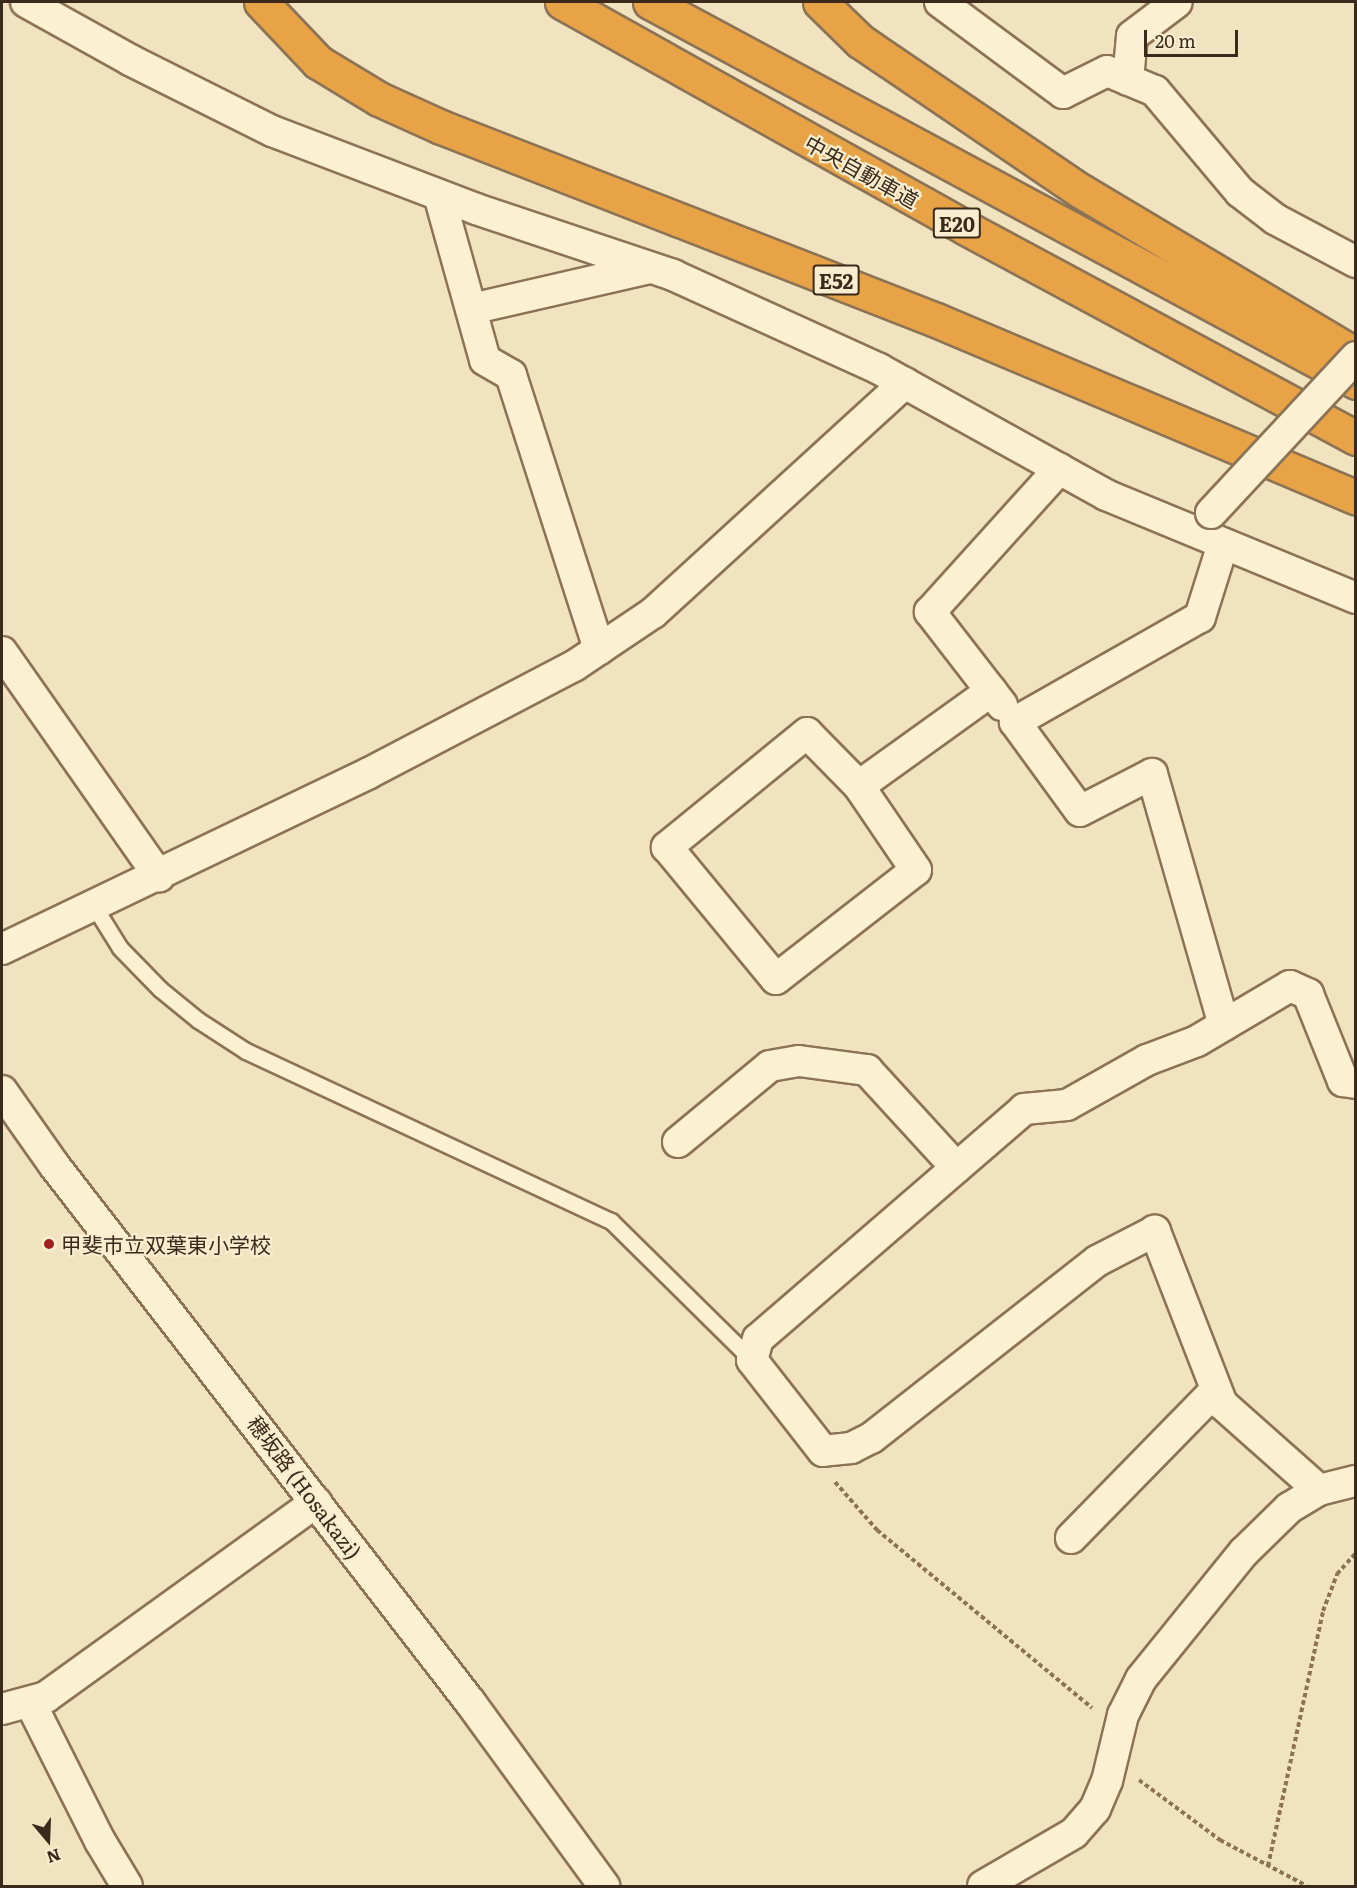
<!DOCTYPE html>
<meta charset="utf-8">
<style>
body{margin:0}
#map{position:relative;width:1357px;height:1888px;overflow:hidden;background:#f1e3bf;font-family:Literata,"Noto Sans JP",serif}
div>[style]{position:absolute}
.path>*{height:4px;margin-top:-2px;transform-origin:0;background:repeating-linear-gradient(90deg,#8c7356 0 4.5px,transparent 0 7.5px)}
.roads{filter:drop-shadow(2px 0 #8c7356) drop-shadow(-2px 0 #8c7356) drop-shadow(0 2px #8c7356) drop-shadow(0 -2px #8c7356)}
.service>*{height:15px;margin:-7.5px;padding:0 7.5px;transform-origin:7.5px;border-radius:7.5px;background:#fcf0d3}
.minor>*{height:30px;margin:-15px;padding:0 15px;transform-origin:15px;border-radius:15px;background:#fcf0d3}
.motorway>*{height:33px;margin:-16.5px;padding:0 16.5px;transform-origin:16.5px;border-radius:16.5px;background:#e9a347}
.bridges{filter:drop-shadow(2px 0 #8c7356) drop-shadow(-2px 0 #8c7356) drop-shadow(0 2px #8c7356) drop-shadow(0 -2px #8c7356)}
.minor-bridge>*{height:30px;margin:-15px;padding:0 15px;transform-origin:15px;border-radius:15px;background:#fcf0d3}
.dots>*{width:16px;height:16px;translate:-50% -50%;box-sizing:border-box;border:3px solid #f8edcf;border-radius:50%}
span{translate:-50% -50%;white-space:nowrap;text-align:center;line-height:1.15;-webkit-text-stroke:4.5px #f8edcf;paint-order:stroke}
.shield-label span{padding:2px 4px;background:#f8edcf;border:2px solid;border-radius:4px;-webkit-text-stroke-width:0}
.shield-label{font-size:20px;color:#3a2a1b;font-weight:700}
.street-label{font-size:21px;color:#3a2a1b}
.poi-label{font-size:21px;color:#3a2a1b}
.left{translate:0 -50%;text-align:left}
.frame{position:absolute;inset:0;border:3px solid #3a2a1b;pointer-events:none}
.north{position:absolute;left:18px;top:1810px;width:60px;height:60px;-webkit-text-stroke:4px #f8edcf;paint-order:stroke;rotate:161deg;font-size:16px;font-weight:700;line-height:24px;text-align:center;color:#3a2a1b}
.north::after{content:'';display:block;margin:auto;width:21px;height:27px;background:#3a2a1b;clip-path:polygon(50% 0,100% 100%,50% 72%,0 100%)}
.scale{position:absolute;left:1144px;top:30px;width:94px;height:27px;box-sizing:border-box;border:3px solid #3a2a1b;border-top:0;padding-left:8px;font-size:18px;line-height:21px;white-space:nowrap;color:#3a2a1b;-webkit-text-stroke:4px #f8edcf;paint-order:stroke}
</style>
<div id="map">
<div class="path">
<div style="left:835px;top:1482px;width:64px;rotate:48.8deg"></div>
<div style="left:877px;top:1530px;width:279px;rotate:39.6deg"></div>
<div style="left:1139px;top:1780px;width:101px;rotate:36.5deg"></div>
<div style="left:1220px;top:1840px;width:98px;rotate:27.9deg"></div>
<div style="left:1268px;top:1866px;width:261px;rotate:-77.8deg"></div>
<div style="left:1323px;top:1611px;width:40px;rotate:-69deg"></div>
<div style="left:1337px;top:1574px;width:28px;rotate:-48deg"></div>
</div>
<div class="roads">
<div class="service">
<div style="left:94px;top:906px;width:49px;rotate:58.2deg"></div>
<div style="left:120px;top:948px;width:57px;rotate:45.7deg"></div>
<div style="left:160px;top:989px;width:49px;rotate:39.2deg"></div>
<div style="left:198px;top:1020px;width:57px;rotate:32.9deg"></div>
<div style="left:246px;top:1051px;width:403px;rotate:25deg"></div>
<div style="left:611px;top:1221px;width:198px;rotate:44.6deg"></div>
</div>
<div class="minor">
<div style="left:26px;top:2px;width:119px;rotate:29.1deg"></div>
<div style="left:130px;top:60px;width:159px;rotate:26.6deg"></div>
<div style="left:272px;top:131px;width:218px;rotate:20.9deg"></div>
<div style="left:476px;top:209px;width:208px;rotate:18.5deg"></div>
<div style="left:673px;top:275px;width:226px;rotate:24.5deg"></div>
<div style="left:879px;top:369px;width:260px;rotate:29deg"></div>
<div style="left:1106px;top:495px;width:270px;rotate:22.4deg"></div>
<div style="left:940px;top:2px;width:153px;rotate:36.5deg"></div>
<div style="left:1063px;top:93px;width:49px;rotate:-26.6deg"></div>
<div style="left:1107px;top:71px;width:52px;rotate:22.6deg"></div>
<div style="left:1155px;top:91px;width:132px;rotate:49.9deg"></div>
<div style="left:1240px;top:192px;width:44px;rotate:37.6deg"></div>
<div style="left:1275px;top:219px;width:92px;rotate:28deg"></div>
<div style="left:1128px;top:80px;width:44px;rotate:-84.8deg"></div>
<div style="left:1132px;top:36px;width:56px;rotate:-37.1deg"></div>
<div style="left:439px;top:195px;width:171px;rotate:74.4deg"></div>
<div style="left:485px;top:360px;width:30px;rotate:30deg"></div>
<div style="left:511px;top:375px;width:288px;rotate:72.2deg"></div>
<div style="left:471px;top:309px;width:184px;rotate:-12.9deg"></div>
<div style="left:1223px;top:544px;width:77px;rotate:107.5deg"></div>
<div style="left:1200px;top:617px;width:213px;rotate:150.4deg"></div>
<div style="left:1015px;top:722px;width:110px;rotate:53.9deg"></div>
<div style="left:1080px;top:811px;width:81px;rotate:-27.2deg"></div>
<div style="left:1152px;top:774px;width:261px;rotate:74deg"></div>
<div style="left:2px;top:652px;width:274px;rotate:55deg"></div>
<div style="left:1002px;top:705px;width:118px;rotate:-127.7deg"></div>
<div style="left:930px;top:612px;width:193px;rotate:-47.9deg"></div>
<div style="left:859px;top:786px;width:74px;rotate:-134.5deg"></div>
<div style="left:807px;top:733px;width:181px;rotate:140.8deg"></div>
<div style="left:667px;top:847px;width:171px;rotate:50.5deg"></div>
<div style="left:776px;top:979px;width:177px;rotate:-37.9deg"></div>
<div style="left:916px;top:870px;width:102px;rotate:-124.2deg"></div>
<div style="left:859px;top:786px;width:163px;rotate:-35.7deg"></div>
<div style="left:2px;top:949px;width:407px;rotate:-25.6deg"></div>
<div style="left:369px;top:773px;width:231px;rotate:-27.6deg"></div>
<div style="left:574px;top:666px;width:95px;rotate:-33.9deg"></div>
<div style="left:653px;top:613px;width:341px;rotate:-42.4deg"></div>
<div style="left:2px;top:1091px;width:90px;rotate:54.9deg"></div>
<div style="left:54px;top:1165px;width:679px;rotate:52.24deg"></div>
<div style="left:470px;top:1702px;width:228px;rotate:53.9deg"></div>
<div style="left:678px;top:1142px;width:119px;rotate:-39.6deg"></div>
<div style="left:770px;top:1066px;width:29px;rotate:-10deg"></div>
<div style="left:799px;top:1061px;width:69px;rotate:7.5deg"></div>
<div style="left:867px;top:1070px;width:132px;rotate:47.5deg"></div>
<div style="left:1319px;top:1490px;width:130px;rotate:-138.4deg"></div>
<div style="left:1222px;top:1404px;width:186px;rotate:-111.2deg"></div>
<div style="left:1155px;top:1231px;width:65px;rotate:152.7deg"></div>
<div style="left:1097px;top:1261px;width:287px;rotate:141.9deg"></div>
<div style="left:871px;top:1438px;width:22px;rotate:153deg"></div>
<div style="left:851px;top:1448px;width:28px;rotate:174deg"></div>
<div style="left:823px;top:1451px;width:115px;rotate:-128deg"></div>
<div style="left:752px;top:1360px;width:22px;rotate:-74deg"></div>
<div style="left:758px;top:1339px;width:352px;rotate:-40.8deg"></div>
<div style="left:1024px;top:1109px;width:43px;rotate:-5.3deg"></div>
<div style="left:1067px;top:1105px;width:92px;rotate:-29.4deg"></div>
<div style="left:1147px;top:1060px;width:53px;rotate:-20.8deg"></div>
<div style="left:1197px;top:1041px;width:108px;rotate:-30.6deg"></div>
<div style="left:1290px;top:986px;width:20px;rotate:24deg"></div>
<div style="left:1308px;top:994px;width:94px;rotate:68.1deg"></div>
<div style="left:1343px;top:1081px;width:13px;rotate:9deg"></div>
<div style="left:1071px;top:1538px;width:207px;rotate:-45.6deg"></div>
<div style="left:30px;top:1702px;width:156px;rotate:63.3deg"></div>
<div style="left:100px;top:1841px;width:52px;rotate:59deg"></div>
<div style="left:2px;top:1709px;width:46px;rotate:-15.3deg"></div>
<div style="left:46px;top:1697px;width:333px;rotate:-35.8deg"></div>
<div style="left:983px;top:1886px;width:105px;rotate:-30.2deg"></div>
<div style="left:1074px;top:1833px;width:32px;rotate:-49deg"></div>
<div style="left:1095px;top:1809px;width:30px;rotate:-67deg"></div>
<div style="left:1107px;top:1781px;width:68px;rotate:-76.4deg"></div>
<div style="left:1123px;top:1715px;width:40px;rotate:-63.4deg"></div>
<div style="left:1141px;top:1679px;width:164px;rotate:-51deg"></div>
<div style="left:1244px;top:1552px;width:63px;rotate:-44.4deg"></div>
<div style="left:1289px;top:1508px;width:35px;rotate:-31deg"></div>
<div style="left:1319px;top:1490px;width:38px;rotate:-14deg"></div>
</div>
<div class="motorway">
<div style="left:261px;top:2px;width:83px;rotate:46.5deg"></div>
<div style="left:318px;top:62px;width:71px;rotate:31.2deg"></div>
<div style="left:379px;top:99px;width:68px;rotate:24.3deg"></div>
<div style="left:441px;top:127px;width:531px;rotate:21.3deg"></div>
<div style="left:936px;top:320px;width:456px;rotate:22.9deg"></div>
<div style="left:562px;top:2px;width:463px;rotate:29.2deg"></div>
<div style="left:966px;top:228px;width:443px;rotate:28.3deg"></div>
<div style="left:650px;top:2px;width:802px;rotate:28.29deg"></div>
<div style="left:820px;top:2px;width:56px;rotate:44.3deg"></div>
<div style="left:860px;top:41px;width:267px;rotate:34.2deg"></div>
<div style="left:1081px;top:191px;width:320px;rotate:30.8deg"></div>
</div>
</div>
<div class="bridges">
<div class="minor-bridge">
<div style="left:1211px;top:513px;width:213px;rotate:-47.1deg"></div>
</div>
</div>
<div class="dots">
<div style="left:49px;top:1244px;background:#a02020"></div>
</div>
<div class="shield-label">
<span style="left:957px;top:223px">E20</span>
<span style="left:836px;top:280px">E52</span>
</div>
<div class="street-label">
<span style="left:862px;top:171px;rotate:29deg">中央自動車道</span>
<span style="left:305px;top:1487px;rotate:53deg">穂坂路 (Hosakazi)</span>
</div>
<div class="poi-label">
<span class="left" style="left:61px;top:1244px">甲斐市立双葉東小学校</span>
</div>
<div class="frame"></div>
<div class="north">N</div>
<div class="scale">20 m</div>
</div>
